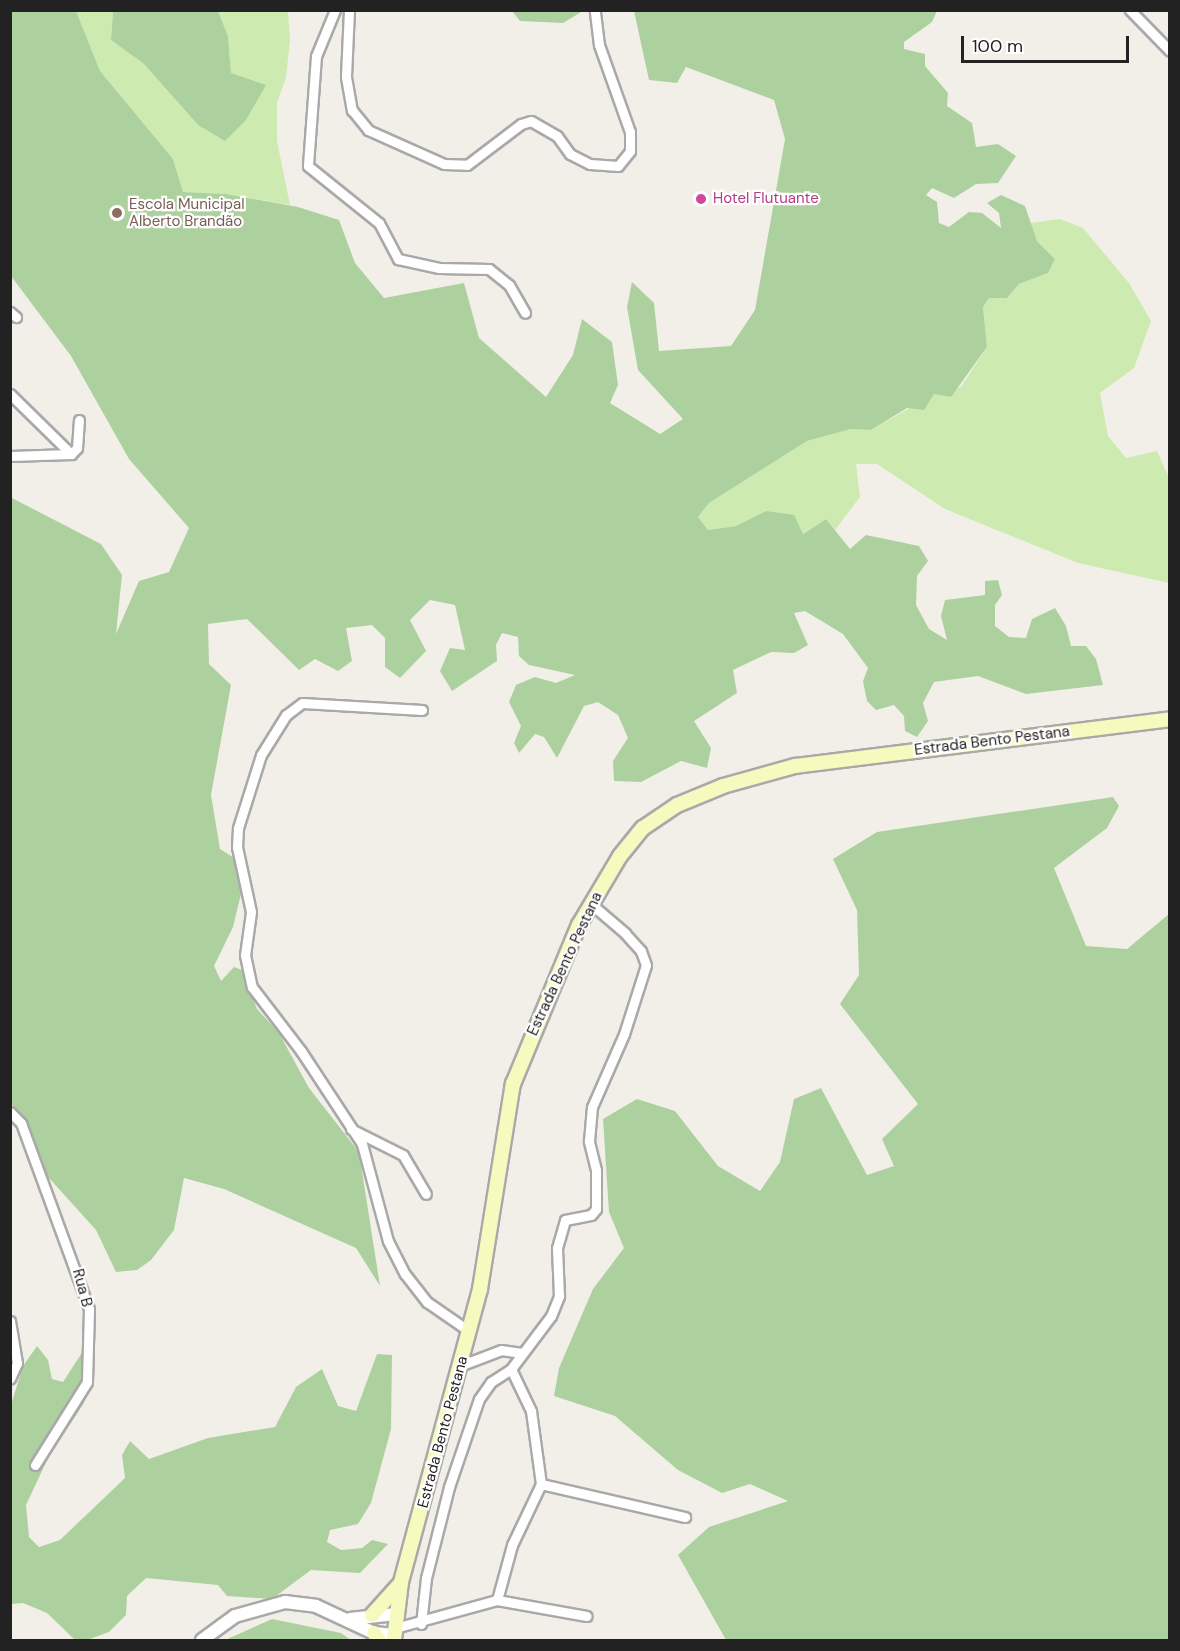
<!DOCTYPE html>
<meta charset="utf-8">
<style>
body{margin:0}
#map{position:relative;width:1180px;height:1651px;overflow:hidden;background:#f2efe9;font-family:"DM Sans",sans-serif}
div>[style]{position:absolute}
.grass>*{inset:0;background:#cdebb0}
.forest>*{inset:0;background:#add19e}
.roads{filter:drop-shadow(2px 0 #a9a9a9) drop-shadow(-2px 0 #a9a9a9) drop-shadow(0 2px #a9a9a9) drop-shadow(0 -2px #a9a9a9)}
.minor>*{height:9px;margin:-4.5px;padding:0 4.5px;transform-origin:4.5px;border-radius:4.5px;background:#fff}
.tertiary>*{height:12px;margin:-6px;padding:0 6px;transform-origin:6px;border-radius:6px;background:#fff}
.secondary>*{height:14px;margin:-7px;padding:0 7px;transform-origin:7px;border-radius:7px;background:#f7fabf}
.dots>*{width:16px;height:16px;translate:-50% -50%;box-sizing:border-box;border:3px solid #fff;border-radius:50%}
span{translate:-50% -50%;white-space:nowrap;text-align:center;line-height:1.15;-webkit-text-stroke:4.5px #fff;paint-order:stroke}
.hotel-label{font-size:15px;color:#b23c85}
.left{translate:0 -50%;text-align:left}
.education-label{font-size:15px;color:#785e54}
.street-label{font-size:15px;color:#222}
.frame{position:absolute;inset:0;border:12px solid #222;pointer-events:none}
.scale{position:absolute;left:961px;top:36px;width:168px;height:27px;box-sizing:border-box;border:3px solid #222;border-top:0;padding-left:8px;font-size:18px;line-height:21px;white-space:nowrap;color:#222;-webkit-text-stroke:4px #fff;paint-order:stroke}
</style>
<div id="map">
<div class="grass">
<div style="clip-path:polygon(76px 11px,113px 11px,111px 40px,144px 64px,198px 125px,231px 73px,228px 36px,218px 11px,288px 11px,290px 40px,286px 78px,277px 102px,277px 141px,290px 205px,226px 194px,183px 192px,173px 159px,100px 71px)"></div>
<div style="clip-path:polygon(1060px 219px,1083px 228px,1129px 283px,1151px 321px,1134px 368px,1100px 393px,1108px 436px,1126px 458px,1157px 451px,1169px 478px,1169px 583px,1078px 563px,945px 509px,877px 464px,856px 464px,860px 497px,835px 530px,826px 519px,802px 534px,766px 511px,736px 526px,708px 530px,698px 517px,709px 503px,807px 441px,851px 429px,871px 430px,934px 394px,961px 387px,987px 347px,983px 307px,989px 298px,1007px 298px,1019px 284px,1048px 273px,1055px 259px,1037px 241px,1030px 223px)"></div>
</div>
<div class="forest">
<div style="clip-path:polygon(11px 11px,76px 11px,100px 71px,173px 159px,183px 192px,226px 194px,298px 207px,339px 220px,355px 263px,384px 298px,464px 283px,479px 338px,546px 397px,573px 355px,582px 319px,612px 342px,618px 385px,610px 403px,660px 434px,683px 419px,638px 370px,627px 307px,632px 282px,654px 303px,659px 351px,731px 346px,755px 310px,785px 139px,774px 100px,686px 67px,677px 83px,649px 80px,634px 11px,937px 11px,932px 22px,904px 42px,904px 49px,925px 54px,925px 66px,948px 93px,947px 106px,972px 123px,976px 147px,998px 144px,1016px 156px,998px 183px,976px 184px,954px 198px,932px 188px,926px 195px,937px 202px,939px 223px,949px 227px,969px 212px,982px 213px,1001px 228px,999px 213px,987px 203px,1001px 195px,1025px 206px,1037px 241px,1055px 259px,1048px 273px,1019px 284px,1007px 298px,989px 298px,983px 307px,987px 347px,951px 397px,934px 394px,924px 410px,907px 408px,871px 430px,851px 429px,807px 441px,709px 503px,698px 517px,708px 530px,736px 526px,766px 511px,794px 515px,803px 534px,826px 519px,850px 549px,866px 535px,919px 546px,928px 561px,917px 576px,916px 605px,929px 629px,947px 640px,941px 616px,945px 600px,985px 595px,985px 581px,998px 580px,1002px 595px,995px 605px,995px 626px,1009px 637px,1026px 638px,1032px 619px,1055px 608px,1066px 626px,1071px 646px,1086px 646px,1096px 659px,1103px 685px,1026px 694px,978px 676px,934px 682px,923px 703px,928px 721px,917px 737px,905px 731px,904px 716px,894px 705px,876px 710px,867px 701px,863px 681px,868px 668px,843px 634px,805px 611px,794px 613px,808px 645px,794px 653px,771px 652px,733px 670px,737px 693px,694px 721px,711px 748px,707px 768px,681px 761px,641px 782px,614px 781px,613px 761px,628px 738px,618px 715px,598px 702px,584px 706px,557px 758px,544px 737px,535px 734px,519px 753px,514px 743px,521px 726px,509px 702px,516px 685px,535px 677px,556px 683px,575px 675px,529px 665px,519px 656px,518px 637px,502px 633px,496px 645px,497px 661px,452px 691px,440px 671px,450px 648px,465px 650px,455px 605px,430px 600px,410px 620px,426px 651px,400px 678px,385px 667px,385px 638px,372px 625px,346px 628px,352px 661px,338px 671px,315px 659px,299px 670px,247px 619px,208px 624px,209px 664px,231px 685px,211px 795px,220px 849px,236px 859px,241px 894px,233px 927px,214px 966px,221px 981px,234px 967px,242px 970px,257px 1009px,279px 1033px,309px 1088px,359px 1152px,380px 1286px,356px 1248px,224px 1189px,184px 1178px,174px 1230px,151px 1260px,137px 1270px,116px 1272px,96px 1230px,40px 1168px,28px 1130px,11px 1103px,10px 497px,101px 544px,122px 575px,116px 634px,139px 581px,169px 572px,189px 528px,129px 459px,71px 356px,11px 276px)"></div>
<div style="clip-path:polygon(113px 11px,218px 11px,228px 36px,231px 73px,266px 85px,246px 120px,225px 141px,198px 125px,144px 64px,111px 40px)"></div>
<div style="clip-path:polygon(512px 11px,583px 10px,583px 11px,563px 23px,520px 21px)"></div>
<div style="clip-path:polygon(1113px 797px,1119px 806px,1107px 828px,1054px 868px,1086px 946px,1127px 949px,1169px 914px,1169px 1640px,726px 1640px,678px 1555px,709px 1527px,788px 1501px,750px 1484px,722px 1493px,678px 1470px,615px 1416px,554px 1396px,559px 1368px,593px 1289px,624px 1248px,609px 1212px,603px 1119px,637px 1099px,675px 1111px,718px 1166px,760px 1191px,780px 1162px,794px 1099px,821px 1088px,867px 1175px,894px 1166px,882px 1139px,918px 1104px,840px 1004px,859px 975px,857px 910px,833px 859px,877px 832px)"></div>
<div style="clip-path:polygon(87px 1345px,84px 1403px,49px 1456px,26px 1505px,29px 1537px,39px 1547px,60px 1540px,125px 1478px,122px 1455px,130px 1441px,149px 1459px,208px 1438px,275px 1427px,296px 1387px,322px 1369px,338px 1406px,356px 1411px,377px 1354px,392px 1355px,391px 1429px,371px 1503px,358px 1524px,330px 1530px,327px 1542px,341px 1550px,362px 1548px,372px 1540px,388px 1544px,360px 1573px,311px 1570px,272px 1599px,227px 1596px,218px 1585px,146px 1578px,127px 1596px,126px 1615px,109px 1632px,87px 1640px,75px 1640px,47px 1613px,23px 1603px,11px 1604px,11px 1405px,23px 1366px,37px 1346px,48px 1360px,52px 1379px,63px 1382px)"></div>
<div style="clip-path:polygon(272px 1619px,341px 1633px,351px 1640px,225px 1640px)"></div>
</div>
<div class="roads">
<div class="minor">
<div style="left:335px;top:10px;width:50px;rotate:112.4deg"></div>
<div style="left:316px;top:56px;width:110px;rotate:94.2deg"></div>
<div style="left:308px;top:166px;width:91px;rotate:38.8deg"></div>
<div style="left:379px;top:223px;width:41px;rotate:62.2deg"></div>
<div style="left:398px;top:259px;width:42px;rotate:12.4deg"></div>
<div style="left:439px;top:268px;width:50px;rotate:1.1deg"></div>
<div style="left:489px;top:269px;width:26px;rotate:39deg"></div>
<div style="left:509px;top:285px;width:32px;rotate:60deg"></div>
<div style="left:349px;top:10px;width:67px;rotate:92.6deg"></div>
<div style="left:346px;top:77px;width:34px;rotate:80deg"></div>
<div style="left:352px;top:110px;width:26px;rotate:51deg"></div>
<div style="left:368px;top:130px;width:83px;rotate:24.1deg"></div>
<div style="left:444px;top:164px;width:23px;rotate:2deg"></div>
<div style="left:467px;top:165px;width:68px;rotate:-37.2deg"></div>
<div style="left:521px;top:124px;width:10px;rotate:-17deg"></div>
<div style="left:531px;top:121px;width:30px;rotate:30deg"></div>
<div style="left:557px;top:136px;width:22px;rotate:54deg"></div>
<div style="left:570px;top:154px;width:22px;rotate:27deg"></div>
<div style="left:590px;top:164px;width:28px;rotate:4deg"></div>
<div style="left:618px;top:166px;width:19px;rotate:-51deg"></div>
<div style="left:630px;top:151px;width:19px;rotate:-90deg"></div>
<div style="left:630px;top:132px;width:92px;rotate:-109.6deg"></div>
<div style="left:599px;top:45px;width:35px;rotate:-97deg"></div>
<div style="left:1130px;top:10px;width:57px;rotate:45.7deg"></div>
<div style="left:10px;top:312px;width:8px;rotate:40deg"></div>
<div style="left:10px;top:394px;width:86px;rotate:44.5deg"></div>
<div style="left:71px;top:454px;width:8px;rotate:-45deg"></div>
<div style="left:77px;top:448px;width:28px;rotate:-86deg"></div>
<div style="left:10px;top:456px;width:61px;rotate:-1.9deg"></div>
<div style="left:422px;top:710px;width:120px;rotate:-176.7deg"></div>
<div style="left:302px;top:703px;width:20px;rotate:143deg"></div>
<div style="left:286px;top:715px;width:47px;rotate:122deg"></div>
<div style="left:261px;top:755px;width:77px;rotate:107.5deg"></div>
<div style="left:238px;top:828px;width:19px;rotate:93deg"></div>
<div style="left:237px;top:847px;width:66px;rotate:77.8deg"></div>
<div style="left:251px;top:912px;width:43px;rotate:97.9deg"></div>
<div style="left:245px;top:955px;width:33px;rotate:78deg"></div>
<div style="left:252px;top:987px;width:81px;rotate:52.6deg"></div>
<div style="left:301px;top:1051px;width:111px;rotate:56.7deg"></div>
<div style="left:362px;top:1144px;width:100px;rotate:75deg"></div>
<div style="left:388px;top:1241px;width:37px;rotate:63deg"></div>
<div style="left:405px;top:1274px;width:36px;rotate:52deg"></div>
<div style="left:427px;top:1302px;width:51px;rotate:34.6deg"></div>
<div style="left:10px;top:1112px;width:16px;rotate:45deg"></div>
<div style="left:21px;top:1123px;width:198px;rotate:69.9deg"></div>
<div style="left:89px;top:1309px;width:73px;rotate:91.6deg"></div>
<div style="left:87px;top:1382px;width:98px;rotate:122.1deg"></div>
<div style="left:351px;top:1129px;width:58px;rotate:26.6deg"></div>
<div style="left:403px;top:1155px;width:45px;rotate:59.5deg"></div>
<div style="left:10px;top:1321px;width:43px;rotate:80.5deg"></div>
<div style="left:17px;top:1363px;width:17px;rotate:114deg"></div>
<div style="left:462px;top:1365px;width:42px;rotate:-21deg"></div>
<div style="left:501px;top:1350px;width:21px;rotate:8deg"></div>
<div style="left:511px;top:1369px;width:47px;rotate:64.5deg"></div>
<div style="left:531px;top:1411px;width:74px;rotate:82.2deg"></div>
<div style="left:541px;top:1484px;width:148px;rotate:12.9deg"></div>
<div style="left:497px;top:1600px;width:57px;rotate:-74.7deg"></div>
<div style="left:512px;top:1545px;width:68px;rotate:-64.6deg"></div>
<div style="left:421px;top:1624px;width:46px;rotate:-83.8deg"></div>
<div style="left:426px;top:1578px;width:94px;rotate:-75.8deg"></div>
<div style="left:449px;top:1487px;width:93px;rotate:-71.2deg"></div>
<div style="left:479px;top:1399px;width:21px;rotate:-55deg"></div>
<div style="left:491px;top:1382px;width:24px;rotate:-33deg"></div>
<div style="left:511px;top:1369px;width:66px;rotate:-53deg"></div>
<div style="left:551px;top:1316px;width:22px;rotate:-68deg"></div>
<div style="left:559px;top:1296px;width:48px;rotate:-92.4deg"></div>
<div style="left:557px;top:1248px;width:29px;rotate:-74deg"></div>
<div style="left:565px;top:1220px;width:26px;rotate:-11deg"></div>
<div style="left:591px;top:1215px;width:8px;rotate:-50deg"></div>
<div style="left:596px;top:1209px;width:39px;rotate:-90deg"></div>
<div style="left:596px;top:1170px;width:30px;rotate:-104deg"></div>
<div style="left:589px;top:1141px;width:34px;rotate:-85deg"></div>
<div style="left:592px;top:1107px;width:80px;rotate:-66.3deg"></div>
<div style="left:624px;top:1034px;width:72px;rotate:-72.3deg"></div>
<div style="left:646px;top:965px;width:15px;rotate:-110deg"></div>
<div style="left:641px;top:951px;width:24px;rotate:-132deg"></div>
<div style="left:625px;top:933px;width:45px;rotate:-139.5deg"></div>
<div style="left:395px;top:1628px;width:106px;rotate:-15.4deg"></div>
<div style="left:497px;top:1600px;width:91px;rotate:10.1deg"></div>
</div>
<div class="tertiary">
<div style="left:350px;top:1619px;width:46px;rotate:-6.2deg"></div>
<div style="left:202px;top:1640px;width:41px;rotate:-36deg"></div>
<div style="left:235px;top:1616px;width:52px;rotate:-15.6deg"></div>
<div style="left:285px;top:1602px;width:31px;rotate:7deg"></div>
<div style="left:316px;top:1606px;width:64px;rotate:25deg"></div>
<div style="left:374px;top:1633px;width:20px;rotate:6deg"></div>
</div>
<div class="secondary">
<div style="left:372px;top:1615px;width:39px;rotate:-48deg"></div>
<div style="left:374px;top:1633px;width:9px;rotate:54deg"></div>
<div style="left:394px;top:1640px;width:58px;rotate:-83.1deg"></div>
<div style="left:401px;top:1582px;width:303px;rotate:-74.9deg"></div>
<div style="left:480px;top:1289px;width:208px;rotate:-80.9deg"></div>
<div style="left:513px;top:1084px;width:172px;rotate:-67.5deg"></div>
<div style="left:579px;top:925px;width:80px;rotate:-59.3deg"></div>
<div style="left:620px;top:856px;width:36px;rotate:-51deg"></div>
<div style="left:643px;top:828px;width:41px;rotate:-34.1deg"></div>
<div style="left:677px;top:805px;width:50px;rotate:-22.4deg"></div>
<div style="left:723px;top:786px;width:75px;rotate:-15.5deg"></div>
<div style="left:795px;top:766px;width:378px;rotate:-7.1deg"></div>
</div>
</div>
<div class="dots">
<div style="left:701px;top:199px;background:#d1479c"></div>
<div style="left:117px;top:213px;background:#8d6e63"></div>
</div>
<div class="hotel-label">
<span class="left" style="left:713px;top:199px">Hotel Flutuante</span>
</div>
<div class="education-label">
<span class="left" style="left:129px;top:213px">Escola Municipal<br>Alberto Brandão</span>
</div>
<div class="street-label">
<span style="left:992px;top:741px;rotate:-7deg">Estrada Bento Pestana</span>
<span style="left:565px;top:964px;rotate:-65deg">Estrada Bento Pestana</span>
<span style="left:82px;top:1288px;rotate:75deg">Rua B</span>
<span style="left:443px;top:1432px;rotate:-75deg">Estrada Bento Pestana</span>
</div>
<div class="frame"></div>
<div class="scale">100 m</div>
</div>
